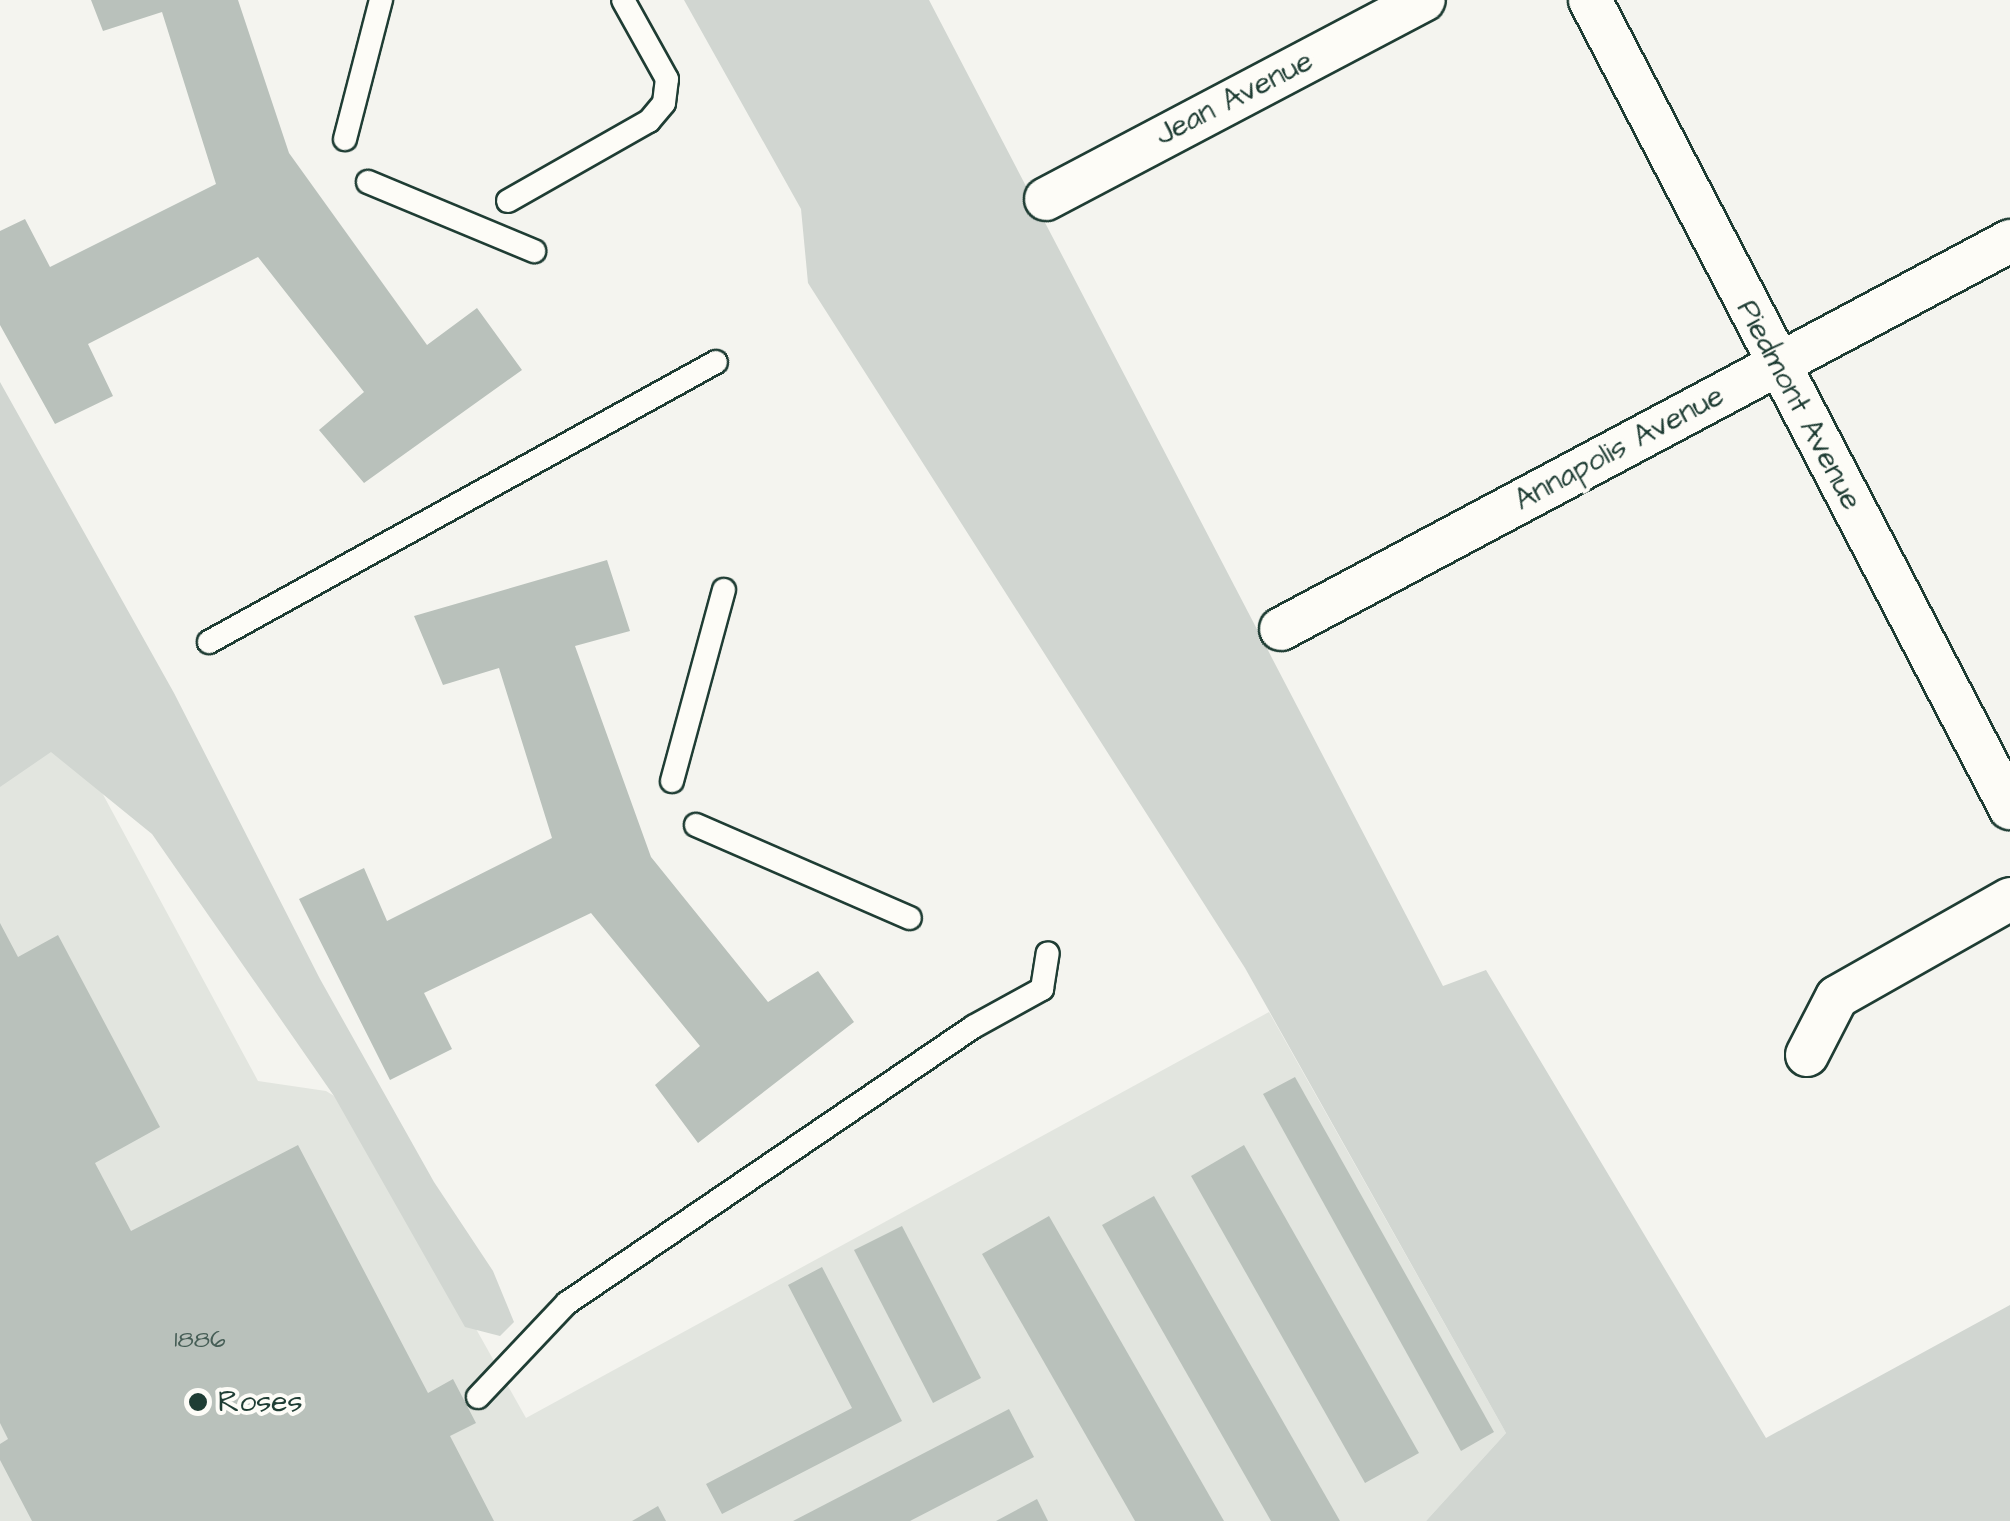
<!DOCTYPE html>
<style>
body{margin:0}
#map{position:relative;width:2010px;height:1521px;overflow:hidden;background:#f4f4ef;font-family:"Architects Daughter",sans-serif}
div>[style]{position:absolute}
.built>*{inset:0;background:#e2e5df}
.green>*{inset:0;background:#d1d6d1}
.building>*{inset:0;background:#b9c1bb}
.roads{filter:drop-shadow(2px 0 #1f3d34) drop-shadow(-2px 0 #1f3d34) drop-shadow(0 2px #1f3d34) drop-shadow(0 -2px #1f3d34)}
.lane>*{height:22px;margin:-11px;padding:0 11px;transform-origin:11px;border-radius:11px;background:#fdfcf7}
.street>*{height:42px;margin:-21px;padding:0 21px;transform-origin:21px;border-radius:21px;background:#fdfcf7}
.dots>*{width:28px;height:28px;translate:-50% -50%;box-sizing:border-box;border:5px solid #fdfcf7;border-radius:50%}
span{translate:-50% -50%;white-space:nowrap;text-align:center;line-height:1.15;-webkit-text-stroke:8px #fdfcf7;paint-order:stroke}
.number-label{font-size:25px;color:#465e56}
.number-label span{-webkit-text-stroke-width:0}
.street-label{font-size:30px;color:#1f3d34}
.poi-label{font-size:30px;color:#1f3d34}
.left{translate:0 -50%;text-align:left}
</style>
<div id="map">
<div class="built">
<div style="clip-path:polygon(73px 739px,258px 1081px,326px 1091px,351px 1106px,526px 1418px,1269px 1012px,1506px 1433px,1426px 1521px,0 1521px,0 778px)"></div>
</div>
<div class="green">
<div style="clip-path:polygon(684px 0,929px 0,1443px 986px,1486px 970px,1766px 1438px,2010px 1305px,2010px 1521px,1426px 1521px,1506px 1433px,1245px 968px,808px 283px,801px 209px)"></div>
<div style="clip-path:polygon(0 382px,174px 693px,320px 979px,434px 1182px,493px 1271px,514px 1322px,500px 1336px,465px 1327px,334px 1096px,152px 834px,51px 752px,0 787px)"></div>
</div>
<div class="building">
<div style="clip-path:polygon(91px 0,238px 0,289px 153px,427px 345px,477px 308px,522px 370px,364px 483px,319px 430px,364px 392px,258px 257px,88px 344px,113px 396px,55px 424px,0 325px,0 231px,25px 219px,50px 267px,216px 184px,162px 12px,103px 31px)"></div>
<div style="clip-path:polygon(607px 560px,630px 631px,575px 646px,651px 857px,768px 1002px,818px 971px,854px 1022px,698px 1143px,655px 1085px,700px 1046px,591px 913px,424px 993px,452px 1049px,390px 1080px,299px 899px,364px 868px,387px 921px,552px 838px,499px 668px,443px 685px,414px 616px)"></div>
<div style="clip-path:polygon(0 923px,18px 957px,58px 935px,160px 1127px,95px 1163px,131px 1231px,298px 1145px,428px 1393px,453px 1379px,476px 1423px,450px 1436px,494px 1521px,32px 1521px,0 1460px,0 1444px,8px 1439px,0 1423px)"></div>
<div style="clip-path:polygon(1295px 1077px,1494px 1432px,1461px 1451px,1263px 1094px)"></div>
<div style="clip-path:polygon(1244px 1145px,1419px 1453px,1365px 1483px,1191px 1176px)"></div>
<div style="clip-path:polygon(1154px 1196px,1340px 1521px,1271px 1521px,1102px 1225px)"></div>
<div style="clip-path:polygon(1049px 1216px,1224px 1521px,1135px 1521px,982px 1254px)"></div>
<div style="clip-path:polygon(902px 1226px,981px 1378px,933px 1403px,854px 1250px)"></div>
<div style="clip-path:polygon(822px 1267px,902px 1421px,722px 1514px,706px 1484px,852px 1408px,788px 1285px)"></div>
<div style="clip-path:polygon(1009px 1409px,1034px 1457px,910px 1521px,793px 1521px)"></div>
<div style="clip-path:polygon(1037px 1499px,1048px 1521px,996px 1521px)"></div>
<div style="clip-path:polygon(658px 1506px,666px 1521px,632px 1521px)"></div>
</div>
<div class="roads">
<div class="lane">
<div style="left:345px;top:139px;width:144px;rotate:-75.5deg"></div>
<div style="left:368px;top:182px;width:180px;rotate:22.6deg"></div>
<div style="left:508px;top:201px;width:162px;rotate:-29.6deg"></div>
<div style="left:649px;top:121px;width:23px;rotate:-50deg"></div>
<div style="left:664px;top:103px;width:24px;rotate:-83deg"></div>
<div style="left:667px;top:79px;width:90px;rotate:-119.1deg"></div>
<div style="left:209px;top:642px;width:579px;rotate:-28.91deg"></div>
<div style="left:672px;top:781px;width:198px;rotate:-74.8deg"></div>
<div style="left:696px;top:825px;width:233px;rotate:23.5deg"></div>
<div style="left:478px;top:1397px;width:129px;rotate:-46.6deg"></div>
<div style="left:567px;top:1303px;width:491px;rotate:-34.2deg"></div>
<div style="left:973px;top:1027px;width:79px;rotate:-28.8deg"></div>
<div style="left:1042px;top:989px;width:36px;rotate:-81deg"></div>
</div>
<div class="street">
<div style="left:1590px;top:0;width:911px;rotate:62.53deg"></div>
<div style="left:1046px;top:199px;width:427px;rotate:-27.8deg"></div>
<div style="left:1281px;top:629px;width:826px;rotate:-28.02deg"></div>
<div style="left:1807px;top:1055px;width:65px;rotate:-62.7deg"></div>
<div style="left:1837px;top:997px;width:199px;rotate:-29.5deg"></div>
</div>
</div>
<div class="dots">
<div style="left:198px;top:1402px;background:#1f3d34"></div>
</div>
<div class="number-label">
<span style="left:200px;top:1340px">1886</span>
</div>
<div class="street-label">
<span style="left:1234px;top:98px;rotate:-27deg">Jean Avenue</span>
<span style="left:1799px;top:405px;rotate:62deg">Piedmont Avenue</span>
<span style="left:1619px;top:448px;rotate:-28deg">Annapolis Avenue</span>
</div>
<div class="poi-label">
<span class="left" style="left:218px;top:1402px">Roses</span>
</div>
</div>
